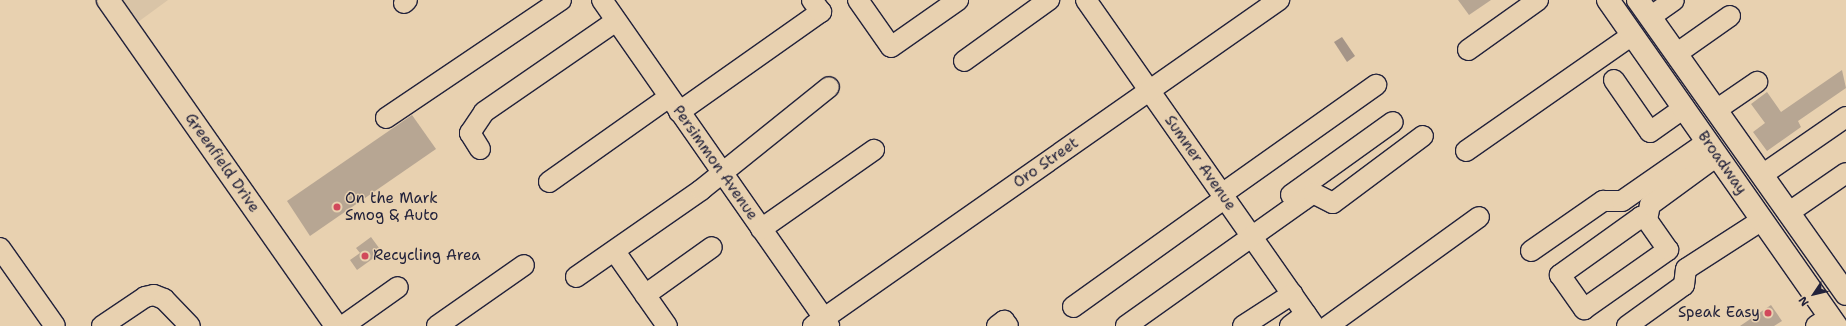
<!DOCTYPE html>
<style>
body{margin:0}
#map{position:relative;width:1846px;height:326px;overflow:hidden;background:#e8d1b0;font-family:"Shantell Sans",sans-serif}
div>[style]{position:absolute}
.built>*{inset:0;background:#d9c4a7}
.water>*{inset:0;background:#a59588}
.building>*{inset:0;background:#b7a693}
.roads{filter:drop-shadow(1px 0 #22223b) drop-shadow(-1px 0 #22223b) drop-shadow(0 1px #22223b) drop-shadow(0 -1px #22223b)}
.minor>*{height:20px;margin:-10px;padding:0 10px;transform-origin:10px;border-radius:10px;background:#e8d1b0}
.major>*{height:22px;margin:-11px;padding:0 11px;transform-origin:11px;border-radius:11px;background:#e8d1b0}
.dots>*{width:11px;height:11px;translate:-50% -50%;box-sizing:border-box;border:2px solid #e8d1b0;border-radius:50%}
span{translate:-50% -50%;white-space:nowrap;text-align:center;line-height:1.15;-webkit-text-stroke:3px #e8d1b0;paint-order:stroke}
.street-label{font-size:15px;color:#22223b}
.poi-label{font-size:15px;color:#22223b}
.left{translate:0 -50%;text-align:left}
.right{translate:-100% -50%;text-align:right}
.north{position:absolute;left:1794px;top:274px;width:40px;height:40px;-webkit-text-stroke:3px #e8d1b0;paint-order:stroke;rotate:235deg;font-size:11px;font-weight:700;line-height:16px;text-align:center;color:#22223b}
.north::after{content:'';display:block;margin:auto;width:14px;height:18px;background:#22223b;clip-path:polygon(50% 0,100% 100%,50% 72%,0 100%)}
</style>
<div id="map">
<div class="built">
<div style="clip-path:polygon(122px 0,168px 0,138px 22px)"></div>
</div>
<div class="water">
<div style="clip-path:polygon(1342px 37px,1355px 56px,1347px 62px,1334px 42px)"></div>
</div>
<div class="building">
<div style="clip-path:polygon(1458px 0,1491px 0,1469px 15px)"></div>
<div style="clip-path:polygon(1842px 70px,1846px 88px,1798px 121px,1801px 127px,1767px 151px,1753px 132px,1765px 123px,1751px 104px,1767px 92px,1781px 112px)"></div>
<div style="clip-path:polygon(412px 115px,436px 149px,310px 236px,287px 201px)"></div>
<div style="clip-path:polygon(371px 237px,382px 252px,357px 270px,350px 260px,360px 253px,356px 248px)"></div>
<div style="clip-path:polygon(1771px 305px,1782px 321px,1774px 326px,1740px 326px)"></div>
</div>
<div class="roads">
<div class="minor">
<div style="left:602px;top:0;width:397px;rotate:55.1deg"></div>
<div style="left:858px;top:0;width:57px;rotate:54.9deg"></div>
<div style="left:891px;top:47px;width:82px;rotate:-35deg"></div>
<div style="left:1086px;top:0;width:398px;rotate:55deg"></div>
<div style="left:404px;top:3px;width:4px;rotate:-45deg"></div>
<div style="left:1650px;top:17px;width:29px;rotate:-35deg"></div>
<div style="left:1468px;top:50px;width:86px;rotate:-35.5deg"></div>
<div style="left:1676px;top:54px;width:66px;rotate:-35.1deg"></div>
<div style="left:964px;top:61px;width:105px;rotate:-35.7deg"></div>
<div style="left:1614px;top:80px;width:63px;rotate:55.3deg"></div>
<div style="left:1650px;top:132px;width:42px;rotate:-35.2deg"></div>
<div style="left:1716px;top:110px;width:50px;rotate:-34.3deg"></div>
<div style="left:679px;top:112px;width:174px;rotate:-35.2deg"></div>
<div style="left:821px;top:12px;width:15px;rotate:-127deg"></div>
<div style="left:386px;top:118px;width:211px;rotate:-34deg"></div>
<div style="left:480px;top:149px;width:19px;rotate:-122deg"></div>
<div style="left:470px;top:133px;width:25px;rotate:-56deg"></div>
<div style="left:484px;top:112px;width:160px;rotate:-34.6deg"></div>
<div style="left:1466px;top:151px;width:203px;rotate:-34.9deg"></div>
<div style="left:1762px;top:175px;width:102px;rotate:-34.6deg"></div>
<div style="left:549px;top:182px;width:147px;rotate:-35.3deg"></div>
<div style="left:1222px;top:194px;width:189px;rotate:-35.3deg"></div>
<div style="left:1291px;top:195px;width:125px;rotate:-35.6deg"></div>
<div style="left:1788px;top:213px;width:70px;rotate:-34.6deg"></div>
<div style="left:1647px;top:220px;width:7px;rotate:-153deg"></div>
<div style="left:1641px;top:217px;width:100px;rotate:144.4deg"></div>
<div style="left:1560px;top:275px;width:42px;rotate:54.8deg"></div>
<div style="left:1584px;top:309px;width:103px;rotate:-35.1deg"></div>
<div style="left:1668px;top:250px;width:37px;rotate:-125deg"></div>
<div style="left:1647px;top:220px;width:15px;rotate:-79deg"></div>
<div style="left:1650px;top:205px;width:83px;rotate:-36.2deg"></div>
<div style="left:761px;top:229px;width:138px;rotate:-35deg"></div>
<div style="left:0;top:248px;width:95px;rotate:54.8deg"></div>
<div style="left:1531px;top:251px;width:88px;rotate:-34.8deg"></div>
<div style="left:1603px;top:201px;width:19px"></div>
<div style="left:1622px;top:201px;width:103px;rotate:-34.8deg"></div>
<div style="left:618px;top:256px;width:85px;rotate:55deg"></div>
<div style="left:576px;top:277px;width:152px;rotate:-34.8deg"></div>
<div style="left:701px;top:190px;width:164px;rotate:-38.8deg"></div>
<div style="left:645px;top:295px;width:82px;rotate:-35.6deg"></div>
<div style="left:1073px;top:307px;width:187px;rotate:-35.6deg"></div>
<div style="left:102px;top:326px;width:52px;rotate:-34deg"></div>
<div style="left:145px;top:297px;width:9px;rotate:-13deg"></div>
<div style="left:154px;top:295px;width:11px;rotate:22deg"></div>
<div style="left:164px;top:299px;width:37px;rotate:46deg"></div>
<div style="left:343px;top:326px;width:67px;rotate:-35.3deg"></div>
<div style="left:437px;top:326px;width:106px;rotate:-35deg"></div>
<div style="left:813px;top:326px;width:569px;rotate:-34.98deg"></div>
<div style="left:997px;top:326px;width:9px;rotate:-36deg"></div>
<div style="left:1004px;top:321px;width:6px;rotate:51deg"></div>
<div style="left:1126px;top:326px;width:229px;rotate:-35.4deg"></div>
<div style="left:1313px;top:193px;width:22px;rotate:27deg"></div>
<div style="left:1333px;top:203px;width:112px;rotate:-36.7deg"></div>
<div style="left:1243px;top:326px;width:59px;rotate:-33.1deg"></div>
<div style="left:1290px;top:326px;width:20px;rotate:-37deg"></div>
<div style="left:1328px;top:326px;width:186px;rotate:-35.8deg"></div>
<div style="left:1627px;top:326px;width:70px;rotate:-35.7deg"></div>
<div style="left:1684px;top:285px;width:16px;rotate:-83deg"></div>
<div style="left:1686px;top:269px;width:90px;rotate:-32.8deg"></div>
<div style="left:1816px;top:326px;width:17px;rotate:-33deg"></div>
</div>
<div class="major">
<div style="left:108px;top:0;width:398px;rotate:55deg"></div>
<div style="left:1608px;top:0;width:398px;rotate:55deg"></div>
<div style="left:1638px;top:0;width:360px;rotate:54.7deg"></div>
</div>
</div>
<div class="dots">
<div style="left:337px;top:207px;background:#d1495b"></div>
<div style="left:365px;top:256px;background:#d1495b"></div>
<div style="left:1768px;top:313px;background:#d1495b"></div>
</div>
<div class="street-label">
<span style="left:222px;top:163px;rotate:55deg">Greenfield Drive</span>
<span style="left:715px;top:163px;rotate:55deg">Persimmon Avenue</span>
<span style="left:1046px;top:163px;rotate:-35deg">Oro Street</span>
<span style="left:1200px;top:163px;rotate:55deg">Sumner Avenue</span>
<span style="left:1722px;top:163px;rotate:55deg">Broadway</span>
</div>
<div class="poi-label">
<span class="left" style="left:345px;top:207px">On the Mark<br>Smog &amp; Auto</span>
<span class="left" style="left:373px;top:256px">Recycling Area</span>
<span class="right" style="left:1760px;top:313px">Speak Easy</span>
</div>
<div class="north">N</div>
</div>
